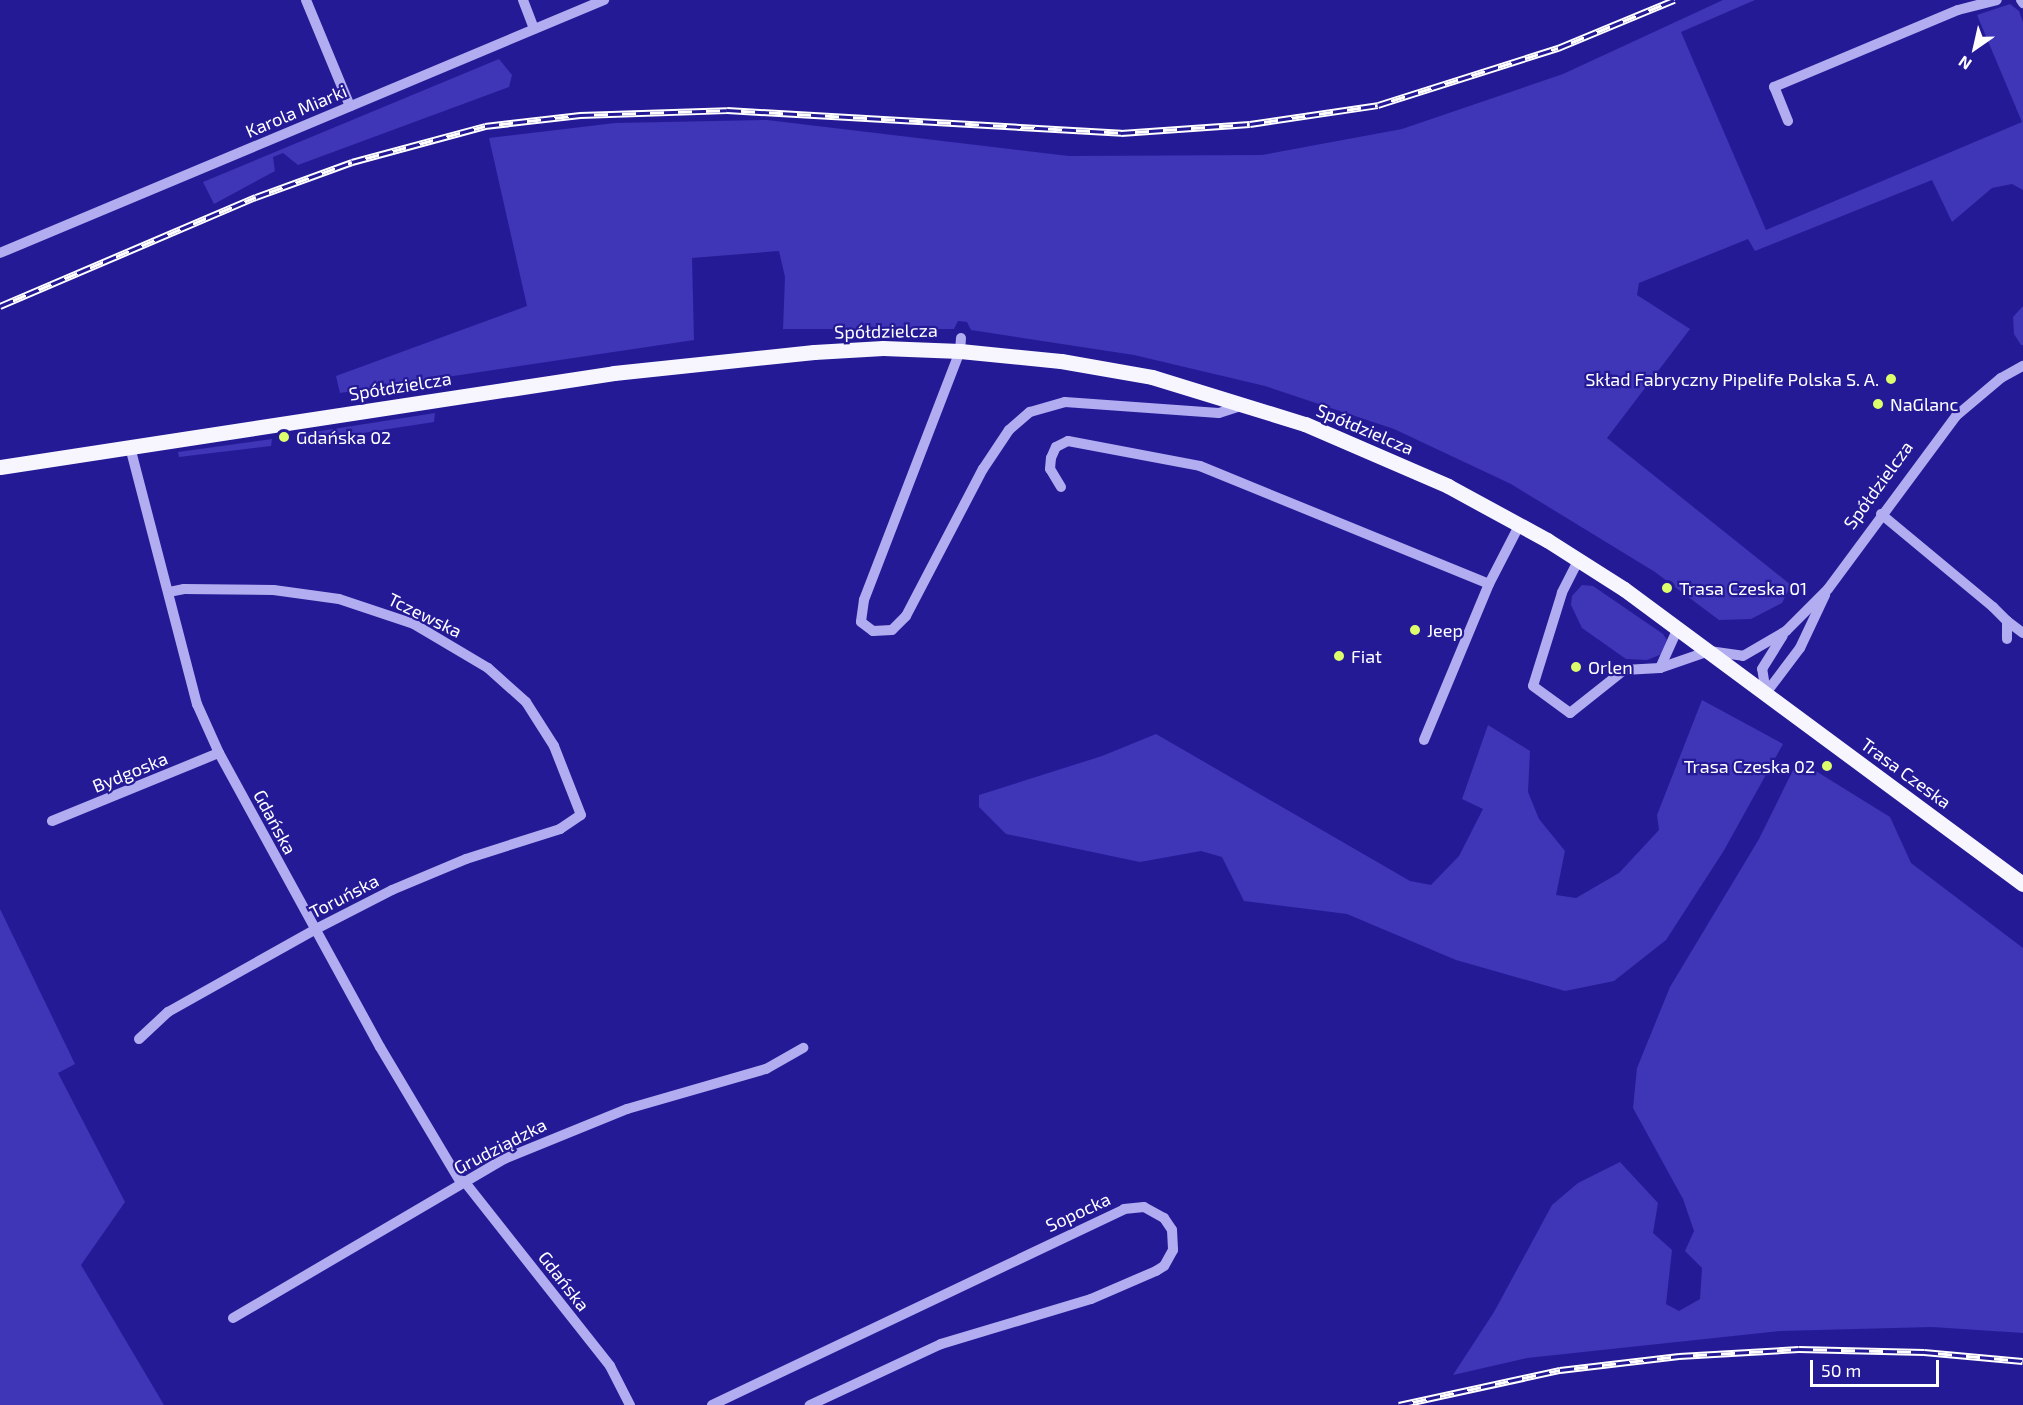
<!DOCTYPE html>
<meta charset="utf-8">
<style>
body{margin:0}
#map{position:relative;width:2023px;height:1405px;overflow:hidden;background:#251a96;font-family:"Exo 2",sans-serif}
div>[style]{position:absolute}
.green>*{inset:0;background:#3e35b7}
.minor>*{height:10px;margin:-5px;padding:0 5px;transform-origin:5px;border-radius:5px;background:#b2adf0}
.major>*{height:15px;margin:-7.5px;padding:0 7.5px;transform-origin:7.5px;border-radius:7.5px;background:#f7f6ff}
.rail>*{height:7px;margin-top:-3.5px;transform-origin:0;background:repeating-linear-gradient(90deg,#251a96 0 14px,#fff 0 28px);box-sizing:border-box;border-block:2px solid #fff}
.dots>*{width:16px;height:16px;translate:-50% -50%;box-sizing:border-box;border:3px solid #251a96;border-radius:50%}
span{translate:-50% -50%;white-space:nowrap;text-align:center;line-height:1.15;-webkit-text-stroke:4.5px #251a96;paint-order:stroke}
.street-label{font-size:18px;color:#fff}
.poi-label{font-size:18px;color:#fff}
.right{translate:-100% -50%;text-align:right}
.left{translate:0 -50%;text-align:left}
.north{position:absolute;left:1945px;top:18px;width:60px;height:60px;-webkit-text-stroke:4px #251a96;paint-order:stroke;rotate:214deg;font-size:16px;font-weight:700;line-height:24px;text-align:center;color:#fff}
.north::after{content:'';display:block;margin:auto;width:21px;height:27px;background:#fff;clip-path:polygon(50% 0,100% 100%,50% 72%,0 100%)}
.scale{position:absolute;left:1810px;top:1360px;width:129px;height:27px;box-sizing:border-box;border:3px solid #fff;border-top:0;padding-left:8px;font-size:18px;line-height:21px;white-space:nowrap;color:#fff;-webkit-text-stroke:4px #251a96;paint-order:stroke}
</style>
<div id="map">
<div class="green">
<div style="clip-path:polygon(1723px 0,1755px 0,1681px 32px,1766px 230px,2022px 122px,1977px 15px,2010px 4px,2019px 11px,2023px 22px,2023px 190px,2012px 184px,1992px 188px,1952px 222px,1932px 180px,1755px 251px,1748px 239px,1639px 283px,1637px 295px,1690px 329px,1607px 438px,1791px 585px,1782px 603px,1751px 619px,1719px 620px,1655px 572px,1511px 484px,1394px 429px,1265px 386px,1134px 355px,971px 330px,967px 322px,958px 321px,954px 329px,783px 329px,785px 277px,779px 251px,692px 258px,694px 340px,340px 393px,336px 376px,527px 306px,489px 138px,615px 123px,767px 120px,1069px 156px,1262px 155px,1402px 129px,1563px 74px)"></div>
<div style="clip-path:polygon(499px 59px,512px 75px,509px 87px,298px 165px,283px 153px,273px 157px,275px 171px,214px 204px,203px 182px)"></div>
<div style="clip-path:polygon(2023px 306px,2023px 345px,2021px 345px,2014px 334px,2013px 317px)"></div>
<div style="clip-path:polygon(435px 413px,434px 422px,298px 443px,295px 435px)"></div>
<div style="clip-path:polygon(272px 439px,271px 446px,179px 457px,178px 452px)"></div>
<div style="clip-path:polygon(1582px 585px,1593px 586px,1663px 634px,1667px 640px,1662px 654px,1647px 660px,1626px 659px,1582px 628px,1571px 605px,1572px 596px)"></div>
<div style="clip-path:polygon(1702px 700px,1783px 744px,1723px 852px,1666px 940px,1614px 981px,1565px 991px,1456px 960px,1347px 914px,1244px 901px,1222px 857px,1201px 851px,1140px 862px,1006px 834px,979px 807px,979px 795px,1102px 756px,1156px 734px,1410px 881px,1431px 885px,1459px 856px,1483px 809px,1462px 799px,1488px 725px,1530px 751px,1528px 792px,1539px 819px,1565px 851px,1556px 895px,1576px 898px,1619px 873px,1659px 830px,1657px 815px)"></div>
<div style="clip-path:polygon(1798px 760px,1890px 817px,1911px 863px,2023px 948px,2023px 1333px,1932px 1327px,1780px 1331px,1527px 1358px,1453px 1375px,1494px 1312px,1552px 1205px,1578px 1183px,1620px 1162px,1658px 1203px,1653px 1233px,1672px 1250px,1666px 1304px,1679px 1311px,1700px 1299px,1702px 1268px,1685px 1251px,1694px 1231px,1683px 1199px,1633px 1108px,1637px 1068px,1670px 987px,1759px 839px)"></div>
<div style="clip-path:polygon(0 909px,75px 1064px,58px 1073px,125px 1202px,81px 1265px,164px 1405px,0 1405px)"></div>
</div>
<div class="minor">
<div style="left:306px;top:0;width:115px;rotate:67.5deg"></div>
<div style="left:523px;top:0;width:31px;rotate:69deg"></div>
<div style="left:2021px;top:0;width:4px;rotate:56deg"></div>
<div style="left:1788px;top:121px;width:37px;rotate:-112deg"></div>
<div style="left:1774px;top:87px;width:199px;rotate:-22.7deg"></div>
<div style="left:1958px;top:10px;width:40px;rotate:-14.4deg"></div>
<div style="left:0;top:253px;width:655px;rotate:-22.73deg"></div>
<div style="left:961px;top:338px;width:13px;rotate:94deg"></div>
<div style="left:960px;top:351px;width:267px;rotate:111.1deg"></div>
<div style="left:864px;top:600px;width:22px;rotate:98deg"></div>
<div style="left:861px;top:622px;width:15px;rotate:37deg"></div>
<div style="left:873px;top:631px;width:19px;rotate:-3deg"></div>
<div style="left:892px;top:630px;width:20px;rotate:-45deg"></div>
<div style="left:906px;top:616px;width:166px;rotate:-62.4deg"></div>
<div style="left:983px;top:469px;width:47px;rotate:-56.3deg"></div>
<div style="left:1009px;top:430px;width:28px;rotate:-41deg"></div>
<div style="left:1030px;top:412px;width:36px;rotate:-16deg"></div>
<div style="left:1065px;top:402px;width:154px;rotate:4.1deg"></div>
<div style="left:1219px;top:413px;width:26px;rotate:-18deg"></div>
<div style="left:130px;top:447px;width:266px;rotate:75.4deg"></div>
<div style="left:197px;top:704px;width:54px;rotate:65.8deg"></div>
<div style="left:219px;top:753px;width:335px;rotate:61.3deg"></div>
<div style="left:380px;top:1047px;width:158px;rotate:59.2deg"></div>
<div style="left:1061px;top:487px;width:21px;rotate:-121deg"></div>
<div style="left:1050px;top:469px;width:11px;rotate:-85deg"></div>
<div style="left:1051px;top:458px;width:12px;rotate:-66deg"></div>
<div style="left:1056px;top:447px;width:13px;rotate:-27deg"></div>
<div style="left:1068px;top:441px;width:134px;rotate:10.7deg"></div>
<div style="left:1200px;top:466px;width:312px;rotate:22.2deg"></div>
<div style="left:1881px;top:514px;width:146px;rotate:39.7deg"></div>
<div style="left:1993px;top:607px;width:20px;rotate:45deg"></div>
<div style="left:2007px;top:621px;width:18px;rotate:90deg"></div>
<div style="left:1579px;top:559px;width:38px;rotate:117deg"></div>
<div style="left:1562px;top:593px;width:97px;rotate:107.3deg"></div>
<div style="left:1533px;top:686px;width:46px;rotate:36.1deg"></div>
<div style="left:1570px;top:713px;width:69px;rotate:-38.5deg"></div>
<div style="left:1624px;top:670px;width:36px;rotate:-3deg"></div>
<div style="left:1660px;top:668px;width:44px;rotate:-65.8deg"></div>
<div style="left:2007px;top:621px;width:20px;rotate:37deg"></div>
<div style="left:1660px;top:668px;width:52px;rotate:-19.1deg"></div>
<div style="left:1709px;top:651px;width:34px;rotate:8deg"></div>
<div style="left:1743px;top:656px;width:50px;rotate:-30.2deg"></div>
<div style="left:1786px;top:631px;width:59px;rotate:-45deg"></div>
<div style="left:1828px;top:589px;width:215px;rotate:-53.5deg"></div>
<div style="left:1956px;top:416px;width:59px;rotate:-40.2deg"></div>
<div style="left:2001px;top:378px;width:25px;rotate:-29deg"></div>
<div style="left:1766px;top:693px;width:56px;rotate:-52.9deg"></div>
<div style="left:1800px;top:648px;width:59px;rotate:-64.7deg"></div>
<div style="left:1766px;top:693px;width:24px;rotate:-99deg"></div>
<div style="left:1762px;top:669px;width:39px;rotate:-58deg"></div>
<div style="left:1424px;top:740px;width:169px;rotate:-67.4deg"></div>
<div style="left:1489px;top:584px;width:68px;rotate:-62.7deg"></div>
<div style="left:52px;top:821px;width:180px;rotate:-22.2deg"></div>
<div style="left:139px;top:1039px;width:40px;rotate:-43deg"></div>
<div style="left:168px;top:1012px;width:167px;rotate:-29.3deg"></div>
<div style="left:314px;top:930px;width:88px;rotate:-27.1deg"></div>
<div style="left:392px;top:890px;width:80px;rotate:-22.7deg"></div>
<div style="left:466px;top:859px;width:99px;rotate:-17.7deg"></div>
<div style="left:560px;top:829px;width:25px;rotate:-34deg"></div>
<div style="left:581px;top:815px;width:74px;rotate:-111.4deg"></div>
<div style="left:554px;top:746px;width:52px;rotate:-122.5deg"></div>
<div style="left:526px;top:702px;width:51px;rotate:-138.2deg"></div>
<div style="left:488px;top:668px;width:86px;rotate:-149.3deg"></div>
<div style="left:414px;top:624px;width:79px;rotate:-161.6deg"></div>
<div style="left:339px;top:599px;width:66px;rotate:-172.1deg"></div>
<div style="left:274px;top:590px;width:90px;rotate:-179.4deg"></div>
<div style="left:184px;top:589px;width:16px;rotate:169deg"></div>
<div style="left:464px;top:1181px;width:236px;rotate:51.7deg"></div>
<div style="left:610px;top:1366px;width:44px;rotate:62.9deg"></div>
<div style="left:233px;top:1318px;width:314px;rotate:-30.4deg"></div>
<div style="left:504px;top:1159px;width:133px;rotate:-22.1deg"></div>
<div style="left:627px;top:1109px;width:145px;rotate:-16.1deg"></div>
<div style="left:766px;top:1069px;width:43px;rotate:-29.6deg"></div>
<div style="left:712px;top:1405px;width:456px;rotate:-25.4deg"></div>
<div style="left:1124px;top:1209px;width:20px;rotate:-6deg"></div>
<div style="left:1144px;top:1207px;width:23px;rotate:29deg"></div>
<div style="left:1164px;top:1218px;width:14px;rotate:56deg"></div>
<div style="left:1172px;top:1230px;width:20px;rotate:87deg"></div>
<div style="left:1173px;top:1250px;width:18px;rotate:119deg"></div>
<div style="left:1164px;top:1266px;width:9px;rotate:148deg"></div>
<div style="left:1156px;top:1271px;width:71px;rotate:156.7deg"></div>
<div style="left:1091px;top:1299px;width:157px;rotate:163.3deg"></div>
<div style="left:941px;top:1344px;width:145px;rotate:155deg"></div>
</div>
<div class="major">
<div style="left:0;top:467px;width:621px;rotate:-8.7deg"></div>
<div style="left:614px;top:373px;width:201px;rotate:-6deg"></div>
<div style="left:814px;top:352px;width:69px;rotate:-3.3deg"></div>
<div style="left:883px;top:348px;width:77px;rotate:2.2deg"></div>
<div style="left:960px;top:351px;width:101px;rotate:5.7deg"></div>
<div style="left:1061px;top:361px;width:92px;rotate:10deg"></div>
<div style="left:1152px;top:377px;width:160px;rotate:17.1deg"></div>
<div style="left:1305px;top:424px;width:156px;rotate:23.4deg"></div>
<div style="left:1448px;top:486px;width:113px;rotate:28.6deg"></div>
<div style="left:1547px;top:540px;width:91px;rotate:32.5deg"></div>
<div style="left:1624px;top:589px;width:496px;rotate:36.5deg"></div>
</div>
<div class="rail">
<div style="left:0;top:306px;width:278px;rotate:-23.1deg"></div>
<div style="left:256px;top:197px;width:102px;rotate:-20deg"></div>
<div style="left:352px;top:162px;width:138px;rotate:-15.1deg"></div>
<div style="left:485px;top:126px;width:96px;rotate:-6.6deg"></div>
<div style="left:580px;top:115px;width:147px;rotate:-1.9deg"></div>
<div style="left:727px;top:110px;width:395px;rotate:3.3deg"></div>
<div style="left:1121px;top:133px;width:129px;rotate:-4deg"></div>
<div style="left:1250px;top:124px;width:129px;rotate:-8.4deg"></div>
<div style="left:1378px;top:105px;width:189px;rotate:-17.6deg"></div>
<div style="left:1558px;top:48px;width:126px;rotate:-22.5deg"></div>
<div style="left:1399px;top:1405px;width:165px;rotate:-12.3deg"></div>
<div style="left:1560px;top:1370px;width:120px;rotate:-6.7deg"></div>
<div style="left:1679px;top:1356px;width:120px;rotate:-3.3deg"></div>
<div style="left:1799px;top:1349px;width:125px;rotate:1.4deg"></div>
<div style="left:1924px;top:1352px;width:99px;rotate:5.2deg"></div>
</div>
<div class="dots">
<div style="left:1891px;top:379px;background:#ddff6c"></div>
<div style="left:1878px;top:404px;background:#ddff6c"></div>
<div style="left:284px;top:437px;background:#ddff6c"></div>
<div style="left:1667px;top:588px;background:#ddff6c"></div>
<div style="left:1415px;top:630px;background:#ddff6c"></div>
<div style="left:1339px;top:656px;background:#ddff6c"></div>
<div style="left:1576px;top:667px;background:#ddff6c"></div>
<div style="left:1827px;top:766px;background:#ddff6c"></div>
</div>
<div class="street-label">
<span style="left:296px;top:111px;rotate:-23deg">Karola Miarki</span>
<span style="left:886px;top:331px;rotate:-1deg">Spółdzielcza</span>
<span style="left:400px;top:386px;rotate:-9deg">Spółdzielcza</span>
<span style="left:1365px;top:429px;rotate:23deg">Spółdzielcza</span>
<span style="left:1878px;top:485px;rotate:-54deg">Spółdzielcza</span>
<span style="left:425px;top:615px;rotate:26deg">Tczewska</span>
<span style="left:130px;top:772px;rotate:-22deg">Bydgoska</span>
<span style="left:1906px;top:773px;rotate:36deg">Trasa Czeska</span>
<span style="left:275px;top:822px;rotate:62deg">Gdańska</span>
<span style="left:344px;top:896px;rotate:-27deg">Toruńska</span>
<span style="left:500px;top:1146px;rotate:-27deg">Grudziądzka</span>
<span style="left:1078px;top:1212px;rotate:-25deg">Sopocka</span>
<span style="left:564px;top:1281px;rotate:52deg">Gdańska</span>
</div>
<div class="poi-label">
<span class="right" style="left:1879px;top:379px">Skład Fabryczny Pipelife Polska S. A.</span>
<span class="left" style="left:1890px;top:404px">NaGlanc</span>
<span class="left" style="left:296px;top:437px">Gdańska 02</span>
<span class="left" style="left:1679px;top:588px">Trasa Czeska 01</span>
<span class="left" style="left:1427px;top:630px">Jeep</span>
<span class="left" style="left:1351px;top:656px">Fiat</span>
<span class="left" style="left:1588px;top:667px">Orlen</span>
<span class="right" style="left:1815px;top:766px">Trasa Czeska 02</span>
</div>
<div class="north">N</div>
<div class="scale">50 m</div>
</div>
